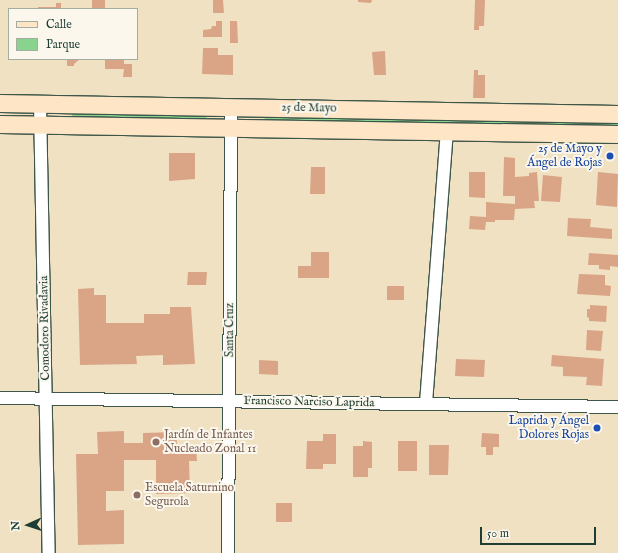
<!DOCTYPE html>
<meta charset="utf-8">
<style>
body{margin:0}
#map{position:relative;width:618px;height:553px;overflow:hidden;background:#f0e1c3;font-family:"IM FELL English",serif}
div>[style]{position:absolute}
.green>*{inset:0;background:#8ad38f}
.building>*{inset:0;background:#d9a586}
.roads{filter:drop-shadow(1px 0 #3e5649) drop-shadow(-1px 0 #3e5649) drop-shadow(0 1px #3e5649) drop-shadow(0 -1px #3e5649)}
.street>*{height:12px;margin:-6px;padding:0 6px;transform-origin:6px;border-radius:6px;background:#fff}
.secondary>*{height:17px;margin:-8.5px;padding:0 8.5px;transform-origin:8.5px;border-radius:8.5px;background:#fde5c5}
.dots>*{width:11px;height:11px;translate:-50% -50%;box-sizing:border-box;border:2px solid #fbf7ec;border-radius:50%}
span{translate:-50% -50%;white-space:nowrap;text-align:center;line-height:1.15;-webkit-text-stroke:4px #fbf7ec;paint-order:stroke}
.street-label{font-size:12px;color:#1f3d34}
.transit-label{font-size:12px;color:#164399}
.right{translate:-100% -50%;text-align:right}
.education-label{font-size:12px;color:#785e54}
.left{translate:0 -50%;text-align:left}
.legend{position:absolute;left:8px;top:8px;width:130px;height:52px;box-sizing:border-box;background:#fbf7ec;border:1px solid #a3ada2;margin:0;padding:5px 7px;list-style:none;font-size:12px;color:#1f3d34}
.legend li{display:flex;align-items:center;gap:8px;height:20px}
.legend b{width:20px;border:1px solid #a3ada2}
.north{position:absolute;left:8px;top:505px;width:40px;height:40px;-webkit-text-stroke:3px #fbf7ec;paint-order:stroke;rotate:267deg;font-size:11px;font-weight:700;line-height:16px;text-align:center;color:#1f3d34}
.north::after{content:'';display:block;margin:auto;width:14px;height:18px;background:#1f3d34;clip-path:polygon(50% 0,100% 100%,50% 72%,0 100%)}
.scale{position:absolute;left:480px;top:527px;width:116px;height:18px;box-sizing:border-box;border:2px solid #1f3d34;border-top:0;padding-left:5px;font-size:12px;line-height:14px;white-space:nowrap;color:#1f3d34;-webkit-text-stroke:3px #fbf7ec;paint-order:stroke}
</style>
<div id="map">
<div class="green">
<div style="clip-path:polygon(73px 112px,205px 115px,207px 117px,205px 119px,73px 117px,72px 115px)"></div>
<div style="clip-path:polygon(264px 116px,618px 121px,618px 126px,265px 120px)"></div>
</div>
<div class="building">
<div style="clip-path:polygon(92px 0,105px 0,105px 9px,92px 9px)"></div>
<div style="clip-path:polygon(213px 0,223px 0,224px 13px,213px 13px)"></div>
<div style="clip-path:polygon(358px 0,372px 0,371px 3px,358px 2px)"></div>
<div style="clip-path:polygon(475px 0,485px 0,484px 26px,479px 26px,479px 30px,474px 30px)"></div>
<div style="clip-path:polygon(56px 3px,61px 3px,61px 9px,38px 9px,38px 7px,56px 7px)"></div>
<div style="clip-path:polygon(216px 21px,222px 21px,222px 37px,203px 37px,203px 30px,211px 29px,212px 26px,216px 26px)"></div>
<div style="clip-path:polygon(230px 21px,237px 21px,238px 43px,230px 43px)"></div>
<div style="clip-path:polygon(203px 48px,218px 48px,218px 55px,233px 55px,233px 75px,202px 74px)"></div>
<div style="clip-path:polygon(385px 51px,386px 75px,374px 75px,372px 52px)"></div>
<div style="clip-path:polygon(67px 59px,80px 59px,74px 64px,74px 66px,67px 66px)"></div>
<div style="clip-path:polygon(105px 59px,124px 59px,124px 64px,132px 64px,132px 77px,123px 77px,124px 69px,105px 69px)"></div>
<div style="clip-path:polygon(474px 70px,478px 70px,478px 75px,485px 75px,485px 98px,473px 98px)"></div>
<div style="clip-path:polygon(169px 153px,195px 153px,195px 179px,169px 181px)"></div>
<div style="clip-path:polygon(504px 157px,515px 158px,515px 177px,529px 176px,529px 173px,537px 172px,539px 201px,534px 201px,535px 208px,515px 209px,514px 220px,495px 220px,495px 222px,486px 222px,485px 230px,469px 229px,470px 216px,486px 217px,486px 202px,515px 204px,515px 196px,503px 196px)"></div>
<div style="clip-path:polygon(311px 167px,325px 167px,325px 194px,310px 194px)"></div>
<div style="clip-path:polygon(469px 172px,485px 172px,485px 198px,469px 197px)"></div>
<div style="clip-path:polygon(598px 172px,618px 174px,617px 207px,596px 205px)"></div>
<div style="clip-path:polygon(543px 175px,562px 177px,560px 202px,541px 201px)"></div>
<div style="clip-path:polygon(568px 218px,591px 219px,590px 227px,612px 229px,612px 239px,567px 236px)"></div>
<div style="clip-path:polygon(311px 252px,329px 252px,329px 278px,298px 278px,298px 266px,311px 266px)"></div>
<div style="clip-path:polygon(589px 253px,618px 255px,618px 267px,610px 266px,610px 270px,599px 269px,599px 265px,588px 265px)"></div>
<div style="clip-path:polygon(188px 272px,207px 272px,206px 285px,187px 285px)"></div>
<div style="clip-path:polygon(579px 274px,605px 275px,605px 285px,611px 286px,610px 296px,577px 294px)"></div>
<div style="clip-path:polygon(387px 286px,404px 286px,404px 300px,387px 300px)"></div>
<div style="clip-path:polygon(94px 288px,94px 295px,106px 295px,106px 323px,144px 323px,144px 314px,170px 314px,170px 307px,191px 307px,195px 364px,163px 365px,163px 355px,136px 356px,137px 364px,80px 365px,78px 289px)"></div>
<div style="clip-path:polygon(590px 305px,607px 306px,606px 322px,589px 321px,589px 318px,587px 317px,587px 309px,590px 309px)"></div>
<div style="clip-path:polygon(587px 330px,603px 331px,601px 351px,586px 350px)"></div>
<div style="clip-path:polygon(552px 355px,604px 359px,602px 386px,586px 385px,587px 377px,563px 376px,563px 367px,551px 366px)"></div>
<div style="clip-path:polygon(456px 359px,485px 360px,484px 377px,455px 376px)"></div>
<div style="clip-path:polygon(259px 360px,278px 361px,278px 375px,259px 374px)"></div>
<div style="clip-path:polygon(124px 431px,124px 443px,143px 443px,143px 433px,176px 432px,177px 445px,196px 445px,197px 461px,189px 461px,190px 493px,156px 494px,156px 460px,124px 460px,124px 491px,106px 491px,106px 511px,124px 510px,124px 544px,78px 545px,76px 454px,98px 454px,97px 432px)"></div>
<div style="clip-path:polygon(482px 433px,499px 434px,499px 447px,493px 447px,493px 455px,486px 455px,486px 447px,481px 447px)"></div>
<div style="clip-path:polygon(323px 434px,336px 434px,336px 464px,323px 464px,323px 469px,306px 469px,307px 441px,323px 441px)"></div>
<div style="clip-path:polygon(363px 441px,372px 442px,372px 468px,368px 468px,368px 477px,353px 477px,353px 446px,363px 446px)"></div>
<div style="clip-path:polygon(398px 441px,417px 441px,417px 471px,398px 471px)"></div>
<div style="clip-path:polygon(429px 445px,449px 445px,448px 475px,429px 475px)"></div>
<div style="clip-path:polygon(276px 503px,292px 503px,292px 522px,276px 522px)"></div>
</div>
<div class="roads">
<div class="street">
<div style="left:40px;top:104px;width:449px;rotate:88.9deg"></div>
<div style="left:0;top:398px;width:618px;rotate:0.83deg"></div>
<div style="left:426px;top:403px;width:273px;rotate:-85.6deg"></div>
<div style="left:228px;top:553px;width:446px;rotate:-89.6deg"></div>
</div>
<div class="secondary">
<div style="left:0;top:103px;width:618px;rotate:1.02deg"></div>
<div style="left:0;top:124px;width:618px;rotate:0.93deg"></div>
</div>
</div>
<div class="dots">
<div style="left:610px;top:156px;background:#1a4fb4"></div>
<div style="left:597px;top:428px;background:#1a4fb4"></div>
<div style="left:156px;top:442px;background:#8d6e63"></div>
<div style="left:137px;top:495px;background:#8d6e63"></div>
</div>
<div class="street-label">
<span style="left:309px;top:108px;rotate:1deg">25 de Mayo</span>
<span style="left:45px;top:328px;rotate:-91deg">Comodoro Rivadavia</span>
<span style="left:230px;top:330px;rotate:-90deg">Santa Cruz</span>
<span style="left:309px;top:402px;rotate:1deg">Francisco Narciso Laprida</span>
</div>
<div class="transit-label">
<span class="right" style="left:602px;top:156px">25 de Mayo y<br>Ángel de Rojas</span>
<span class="right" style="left:589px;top:428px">Laprida y Ángel<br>Dolores Rojas</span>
</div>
<div class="education-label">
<span class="left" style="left:164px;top:442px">Jardín de Infantes<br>Nucleado Zonal 11</span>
<span class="left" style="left:145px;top:495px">Escuela Saturnino<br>Segurola</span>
</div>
<ul class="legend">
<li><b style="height:5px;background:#fde5c5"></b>Calle</li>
<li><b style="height:11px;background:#8ad38f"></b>Parque</li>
</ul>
<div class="north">N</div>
<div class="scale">50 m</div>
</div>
